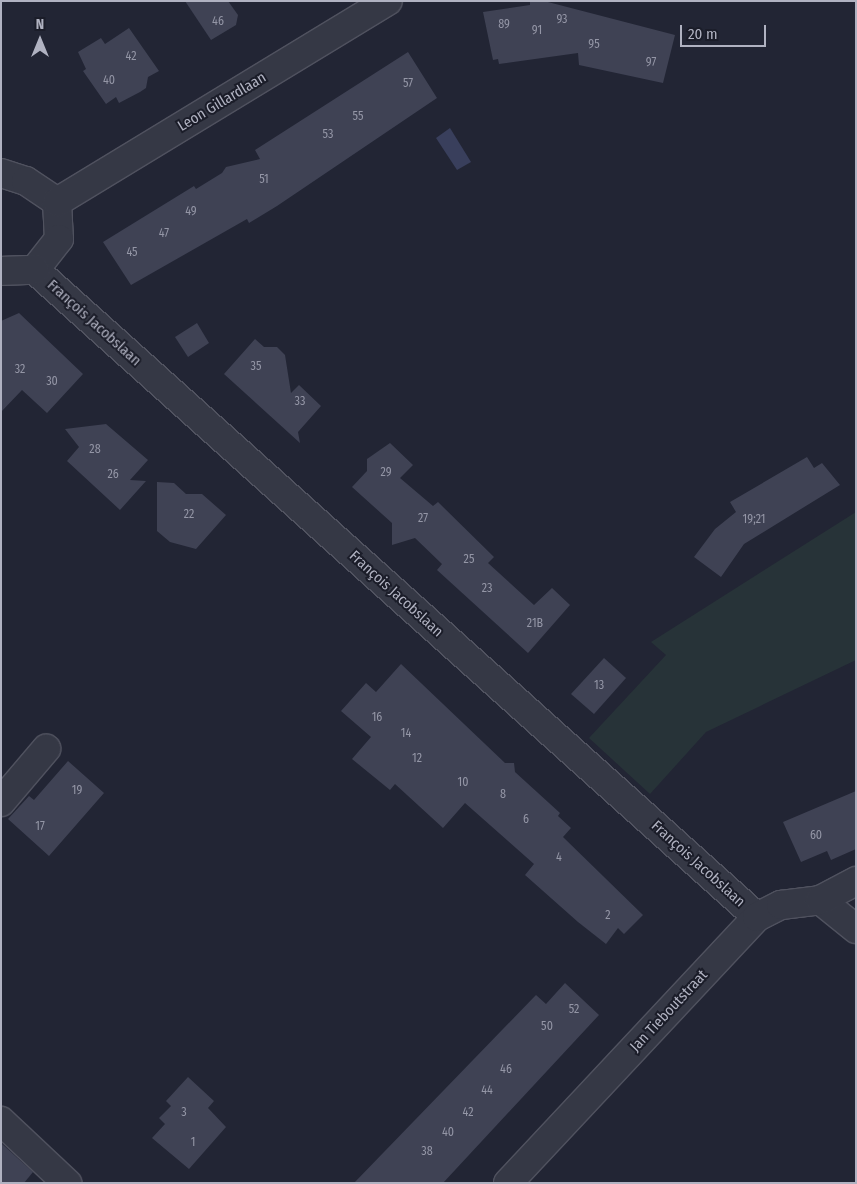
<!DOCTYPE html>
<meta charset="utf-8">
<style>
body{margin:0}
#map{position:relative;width:857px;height:1184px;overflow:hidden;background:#222534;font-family:"Fira Sans Condensed",sans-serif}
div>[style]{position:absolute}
.green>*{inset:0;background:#273338}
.water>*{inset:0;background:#393f5c}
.building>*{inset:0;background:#3f4254}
.roads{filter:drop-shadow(1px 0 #50525f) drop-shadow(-1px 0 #50525f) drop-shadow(0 1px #50525f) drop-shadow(0 -1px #50525f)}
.minor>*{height:28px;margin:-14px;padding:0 14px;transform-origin:14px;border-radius:14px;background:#353845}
span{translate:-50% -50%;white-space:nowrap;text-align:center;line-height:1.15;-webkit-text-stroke:4px #1b1d29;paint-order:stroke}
.number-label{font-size:12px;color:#9496a6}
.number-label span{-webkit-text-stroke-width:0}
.street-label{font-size:15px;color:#b0b2c1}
.frame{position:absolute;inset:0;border:2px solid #b0b2c1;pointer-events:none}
.north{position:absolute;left:15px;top:15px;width:50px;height:50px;-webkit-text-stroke:4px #1b1d29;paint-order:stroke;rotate:0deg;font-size:14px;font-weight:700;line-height:20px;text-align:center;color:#b0b2c1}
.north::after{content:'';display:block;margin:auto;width:18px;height:22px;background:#b0b2c1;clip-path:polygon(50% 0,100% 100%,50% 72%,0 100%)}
.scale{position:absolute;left:680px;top:25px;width:86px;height:22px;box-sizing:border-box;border:2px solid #b0b2c1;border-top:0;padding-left:6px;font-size:15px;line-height:18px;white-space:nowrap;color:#b0b2c1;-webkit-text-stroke:4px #1b1d29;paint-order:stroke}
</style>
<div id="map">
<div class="green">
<div style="clip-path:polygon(856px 512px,856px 660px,706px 732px,650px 794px,589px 738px,666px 655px,651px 642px)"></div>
</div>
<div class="water">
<div style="clip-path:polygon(450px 128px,471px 162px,457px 170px,436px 138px)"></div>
</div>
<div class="building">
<div style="clip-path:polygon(185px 1px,228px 1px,238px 15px,236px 25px,211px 40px)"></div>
<div style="clip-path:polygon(530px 1px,544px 1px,675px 35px,663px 83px,579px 65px,578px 53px,499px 64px,498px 59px,493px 60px,483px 12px,530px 5px)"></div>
<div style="clip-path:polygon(129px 28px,159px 71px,148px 77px,146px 88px,140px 92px,119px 103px,116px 97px,106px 104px,83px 71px,86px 69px,78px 52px,101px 38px,105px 44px)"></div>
<div style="clip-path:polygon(408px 52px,437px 98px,277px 206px,249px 223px,247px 219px,131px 285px,103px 242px,194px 186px,196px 189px,222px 173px,226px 167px,260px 159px,255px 150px)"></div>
<div style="clip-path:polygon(19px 313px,83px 374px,47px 413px,22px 390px,1px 412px,1px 321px)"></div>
<div style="clip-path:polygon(197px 323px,209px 343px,188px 357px,175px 337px)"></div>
<div style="clip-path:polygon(255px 339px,264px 347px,277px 347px,285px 355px,291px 393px,299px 385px,321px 406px,298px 432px,300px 443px,224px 374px)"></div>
<div style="clip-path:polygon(106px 424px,148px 460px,130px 480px,146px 481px,120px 510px,67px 461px,79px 447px,65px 429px)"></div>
<div style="clip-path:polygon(390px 443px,413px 465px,400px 478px,433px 506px,438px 502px,494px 557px,488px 563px,534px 605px,552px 588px,570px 605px,528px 653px,437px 570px,442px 564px,415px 538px,392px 545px,392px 523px,352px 487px,367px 471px,367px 459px)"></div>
<div style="clip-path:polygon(807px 457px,814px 468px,822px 463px,840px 485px,744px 544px,721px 577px,694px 557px,715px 529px,736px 512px,730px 502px)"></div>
<div style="clip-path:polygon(157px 482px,174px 483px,186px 494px,202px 494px,226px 515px,196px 549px,170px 542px,157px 531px)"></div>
<div style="clip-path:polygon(604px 658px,626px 678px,594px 714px,571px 694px)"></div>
<div style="clip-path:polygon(401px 664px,505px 763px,514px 763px,515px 772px,560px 813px,558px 816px,571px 828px,563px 837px,643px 915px,624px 934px,618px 928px,606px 944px,578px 922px,525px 875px,534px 864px,465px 803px,443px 828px,395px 784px,390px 790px,352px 759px,371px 737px,341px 711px,366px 683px,376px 692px)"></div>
<div style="clip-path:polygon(68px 761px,104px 793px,49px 856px,8px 819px,29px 796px,34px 800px)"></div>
<div style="clip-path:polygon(856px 791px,856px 849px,831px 860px,827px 851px,801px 862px,783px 822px)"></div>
<div style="clip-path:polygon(565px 983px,599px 1015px,443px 1183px,354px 1183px,536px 995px,546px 1004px)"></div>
<div style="clip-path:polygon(188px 1077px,214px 1101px,208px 1108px,226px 1127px,189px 1169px,152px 1138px,165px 1124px,159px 1118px,171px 1106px,166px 1101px)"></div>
<div style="clip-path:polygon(1px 1143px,33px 1172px,24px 1183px,1px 1183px)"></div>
</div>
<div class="roads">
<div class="minor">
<div style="left:1px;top:173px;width:26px;rotate:18deg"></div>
<div style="left:26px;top:181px;width:37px;rotate:34deg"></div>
<div style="left:57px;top:202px;width:37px;rotate:87deg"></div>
<div style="left:59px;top:239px;width:39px;rotate:128deg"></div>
<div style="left:57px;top:202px;width:387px;rotate:-31.3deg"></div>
<div style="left:35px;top:270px;width:969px;rotate:41.86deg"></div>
<div style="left:1px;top:271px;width:34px;rotate:-2deg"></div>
<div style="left:1px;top:802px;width:70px;rotate:-49.7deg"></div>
<div style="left:820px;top:900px;width:46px;rotate:38.9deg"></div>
<div style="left:1px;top:1121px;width:91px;rotate:43.2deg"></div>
<div style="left:508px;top:1183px;width:364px;rotate:-46.9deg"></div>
<div style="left:757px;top:917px;width:27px;rotate:-27deg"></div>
<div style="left:781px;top:905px;width:39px;rotate:-7deg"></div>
<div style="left:820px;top:900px;width:41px;rotate:-27.8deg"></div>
</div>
</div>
<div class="number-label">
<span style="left:562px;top:20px">93</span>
<span style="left:218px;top:22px">46</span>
<span style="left:504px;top:25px">89</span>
<span style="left:537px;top:31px">91</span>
<span style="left:594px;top:45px">95</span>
<span style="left:131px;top:57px">42</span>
<span style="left:651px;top:63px">97</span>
<span style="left:109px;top:81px">40</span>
<span style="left:408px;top:84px">57</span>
<span style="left:358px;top:117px">55</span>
<span style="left:328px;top:135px">53</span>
<span style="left:264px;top:180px">51</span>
<span style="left:191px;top:212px">49</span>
<span style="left:164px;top:234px">47</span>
<span style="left:132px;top:253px">45</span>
<span style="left:256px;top:367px">35</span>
<span style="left:20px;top:370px">32</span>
<span style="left:52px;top:382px">30</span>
<span style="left:300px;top:402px">33</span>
<span style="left:95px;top:450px">28</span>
<span style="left:386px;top:473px">29</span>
<span style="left:113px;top:475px">26</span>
<span style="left:189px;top:515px">22</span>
<span style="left:423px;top:519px">27</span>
<span style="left:754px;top:520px">19;21</span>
<span style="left:469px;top:560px">25</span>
<span style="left:487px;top:589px">23</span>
<span style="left:535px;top:624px">21B</span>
<span style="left:599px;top:686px">13</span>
<span style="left:377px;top:718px">16</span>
<span style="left:406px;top:734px">14</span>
<span style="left:417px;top:759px">12</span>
<span style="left:463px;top:783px">10</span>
<span style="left:77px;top:791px">19</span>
<span style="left:503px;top:795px">8</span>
<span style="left:526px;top:820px">6</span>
<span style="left:40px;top:827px">17</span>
<span style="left:816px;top:836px">60</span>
<span style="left:559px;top:858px">4</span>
<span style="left:608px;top:916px">2</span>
<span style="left:574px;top:1010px">52</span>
<span style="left:547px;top:1027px">50</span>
<span style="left:506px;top:1070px">46</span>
<span style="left:487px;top:1091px">44</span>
<span style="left:184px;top:1113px">3</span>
<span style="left:468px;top:1113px">42</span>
<span style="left:448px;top:1133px">40</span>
<span style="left:193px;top:1143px">1</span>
<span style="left:427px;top:1152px">38</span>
</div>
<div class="street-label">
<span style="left:222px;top:102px;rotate:-31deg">Leon Gillardlaan</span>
<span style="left:94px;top:323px;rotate:42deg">François Jacobslaan</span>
<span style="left:396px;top:594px;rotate:42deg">François Jacobslaan</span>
<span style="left:698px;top:864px;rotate:42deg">François Jacobslaan</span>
<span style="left:669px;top:1011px;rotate:-47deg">Jan Tieboutstraat</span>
</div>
<div class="frame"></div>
<div class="north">N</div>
<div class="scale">20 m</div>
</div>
